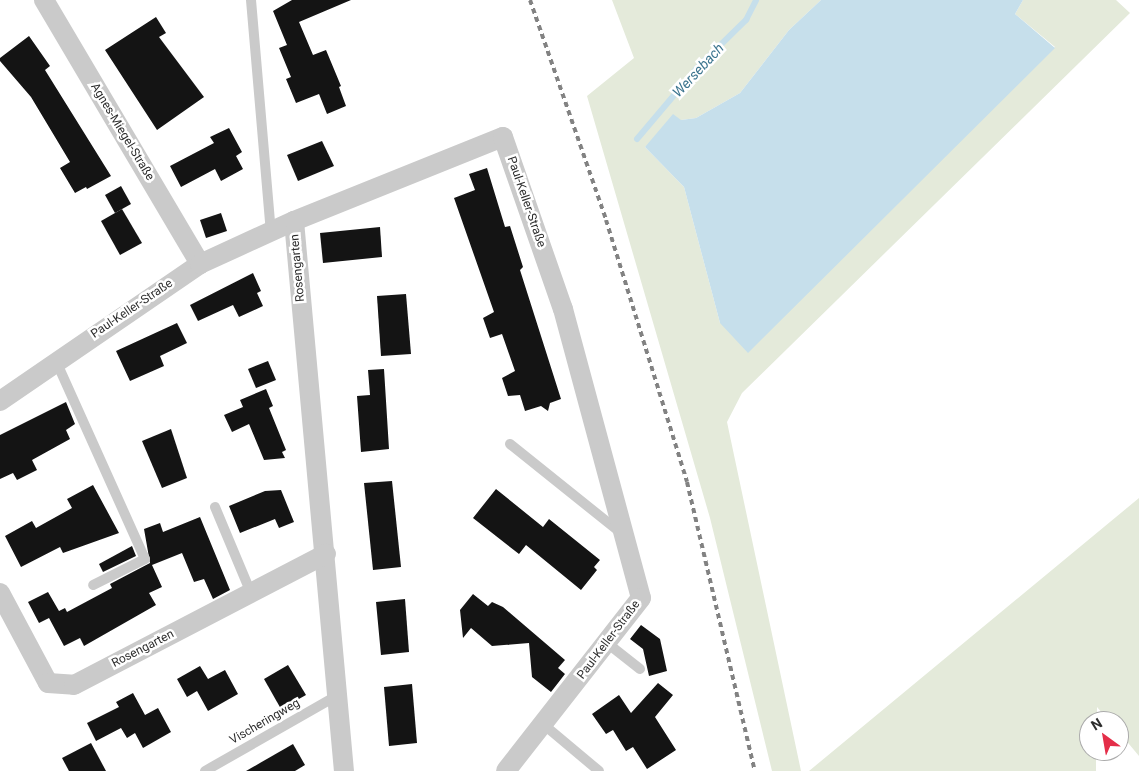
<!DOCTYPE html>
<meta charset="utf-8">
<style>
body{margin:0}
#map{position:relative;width:1139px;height:771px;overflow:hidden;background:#fff;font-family:Roboto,sans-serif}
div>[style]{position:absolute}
.green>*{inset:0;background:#e4eada}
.water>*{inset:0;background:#c6dfeb}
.stream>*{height:6px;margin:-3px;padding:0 3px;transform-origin:3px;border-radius:3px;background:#c6dfeb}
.building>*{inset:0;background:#141414}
.service>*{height:10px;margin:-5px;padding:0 5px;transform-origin:5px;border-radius:5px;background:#cacaca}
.minor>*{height:20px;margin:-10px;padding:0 10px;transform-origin:10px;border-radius:10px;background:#cacaca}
.rail>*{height:4px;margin-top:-2px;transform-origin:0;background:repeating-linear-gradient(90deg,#828282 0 5px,transparent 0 9px)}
span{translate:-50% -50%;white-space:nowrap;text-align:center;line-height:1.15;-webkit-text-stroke:5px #fff;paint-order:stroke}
.street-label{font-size:12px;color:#2d2d2d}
.water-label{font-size:14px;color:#3b748e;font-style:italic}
.north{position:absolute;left:1079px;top:711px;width:50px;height:50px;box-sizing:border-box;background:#fff;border:1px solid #ababab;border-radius:50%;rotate:328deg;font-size:14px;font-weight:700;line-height:20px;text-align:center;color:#2d2d2d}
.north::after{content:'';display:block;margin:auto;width:18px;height:22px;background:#e42e49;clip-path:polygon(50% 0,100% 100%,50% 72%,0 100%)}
</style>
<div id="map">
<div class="green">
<div style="clip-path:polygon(612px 0,821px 0,789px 30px,740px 93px,696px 118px,681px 120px,645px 147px,684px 187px,720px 323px,1055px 47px,1015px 14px,1023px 0,1116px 0,1130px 13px,742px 393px,727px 422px,801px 771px,772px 771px,710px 518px,587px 96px,634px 58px)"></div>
<div style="clip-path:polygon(1139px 498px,1139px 756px,1119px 732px,1119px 721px,1109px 721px,1097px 707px,1097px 721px,1089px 721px,1089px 751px,1096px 751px,1096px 771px,809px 771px)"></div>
</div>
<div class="water">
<div style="clip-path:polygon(821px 0,1023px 0,1015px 14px,1055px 48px,748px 353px,720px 323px,684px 187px,645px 147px,673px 114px,681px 120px,696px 118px,740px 93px,789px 30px)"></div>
</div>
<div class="stream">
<div style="left:637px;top:139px;width:93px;rotate:-49.8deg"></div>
<div style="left:697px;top:68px;width:69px;rotate:-44.4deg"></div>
<div style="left:746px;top:20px;width:22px;rotate:-63deg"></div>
</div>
<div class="building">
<div style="clip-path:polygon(292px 0,351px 0,299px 22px,313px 55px,326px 50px,341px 86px,339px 87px,346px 106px,327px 114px,319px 94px,296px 103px,286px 79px,291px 77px,279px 48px,287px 45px,273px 11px)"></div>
<div style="clip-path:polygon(156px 17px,166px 33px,159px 37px,204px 97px,157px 130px,105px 50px)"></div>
<div style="clip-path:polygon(29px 36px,50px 66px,45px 70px,111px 176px,87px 189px,86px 187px,75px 193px,60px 168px,70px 162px,31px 97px,0 61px,0 58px)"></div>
<div style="clip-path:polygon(229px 128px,242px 152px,236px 156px,243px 169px,221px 181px,215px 169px,181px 187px,170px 166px,214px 143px,210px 137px)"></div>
<div style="clip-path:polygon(322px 141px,334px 166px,298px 181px,287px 155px)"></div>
<div style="clip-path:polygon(487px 168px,505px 227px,510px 226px,523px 267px,520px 270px,561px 399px,550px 403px,548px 411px,541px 406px,525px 411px,520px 395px,508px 396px,502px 378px,515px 371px,502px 334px,490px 338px,483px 318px,494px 312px,454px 198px,475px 190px,469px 174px)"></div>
<div style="clip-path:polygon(121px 186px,131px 204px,115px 213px,105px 195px)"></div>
<div style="clip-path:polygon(122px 209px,142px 243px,120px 255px,101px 221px)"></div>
<div style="clip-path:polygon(221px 213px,227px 231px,206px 238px,200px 220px)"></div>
<div style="clip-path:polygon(380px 227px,382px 257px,323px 263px,320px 233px)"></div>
<div style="clip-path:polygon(253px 273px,261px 291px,257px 293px,263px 306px,239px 317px,233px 305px,198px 321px,190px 305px)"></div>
<div style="clip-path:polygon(406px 294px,411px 354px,381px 356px,377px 296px)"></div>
<div style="clip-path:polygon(177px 323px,187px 343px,160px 356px,164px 366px,130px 381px,116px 351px)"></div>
<div style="clip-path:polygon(268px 361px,276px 380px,256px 388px,248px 369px)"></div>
<div style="clip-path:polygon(384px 369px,389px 449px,361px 452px,357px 396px,370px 395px,368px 370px)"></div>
<div style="clip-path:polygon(266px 389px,273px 406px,269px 408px,286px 450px,282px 452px,285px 458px,264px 460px,249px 424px,232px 432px,224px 415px,243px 407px,240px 400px)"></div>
<div style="clip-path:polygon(66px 402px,75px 424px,66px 430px,70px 439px,32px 460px,37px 470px,17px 480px,13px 473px,0 479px,0 435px)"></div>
<div style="clip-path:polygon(171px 429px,187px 478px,162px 488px,142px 441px)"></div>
<div style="clip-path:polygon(392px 481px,401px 567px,373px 570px,364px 483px)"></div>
<div style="clip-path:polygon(93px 485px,119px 533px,63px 553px,60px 547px,21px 567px,5px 536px,32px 521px,36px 528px,72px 508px,67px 499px)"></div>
<div style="clip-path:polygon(496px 489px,543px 527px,549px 519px,600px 560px,594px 567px,597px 570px,581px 590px,526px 545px,519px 554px,473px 518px)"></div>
<div style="clip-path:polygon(281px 490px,294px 522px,279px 528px,275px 519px,240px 533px,229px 506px,265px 491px)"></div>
<div style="clip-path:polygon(200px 517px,230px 590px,213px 599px,204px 579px,194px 582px,182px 553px,152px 565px,162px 587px,149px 593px,156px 605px,84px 646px,80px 638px,64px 646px,49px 618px,39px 623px,28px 602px,48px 592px,59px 611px,65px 608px,67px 612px,112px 588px,110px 584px,150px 563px,144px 529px,160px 523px,163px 532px)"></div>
<div style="clip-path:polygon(132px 546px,136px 556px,103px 572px,99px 564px)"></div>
<div style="clip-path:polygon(473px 594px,488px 606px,492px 602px,503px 607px,565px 660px,558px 668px,565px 674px,551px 692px,532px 677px,529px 643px,492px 646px,471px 628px,463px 638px,460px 610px)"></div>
<div style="clip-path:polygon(405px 599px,409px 652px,381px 655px,376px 602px)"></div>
<div style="clip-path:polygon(641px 625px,660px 639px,667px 671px,649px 676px,643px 649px,630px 639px)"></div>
<div style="clip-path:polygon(288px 665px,306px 695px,281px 709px,264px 679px)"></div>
<div style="clip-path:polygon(200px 666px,208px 679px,225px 670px,238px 694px,208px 711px,197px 691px,187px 697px,177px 679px)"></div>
<div style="clip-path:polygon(658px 683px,673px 695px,655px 717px,676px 750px,647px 769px,633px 747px,626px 751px,613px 730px,606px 734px,592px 714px,619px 695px,631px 713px)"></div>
<div style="clip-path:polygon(412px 684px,417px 743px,389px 746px,384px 687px)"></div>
<div style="clip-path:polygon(133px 693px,145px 715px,158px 708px,171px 732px,143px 748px,135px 733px,127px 738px,121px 728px,96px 741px,87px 723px,119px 707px,116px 702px)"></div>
<div style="clip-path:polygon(91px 743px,106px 771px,69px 771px,62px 758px)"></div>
<div style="clip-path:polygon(293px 744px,305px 765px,295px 771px,246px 771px)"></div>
</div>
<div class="service">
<div style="left:251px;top:0;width:233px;rotate:85.1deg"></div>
<div style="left:56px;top:361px;width:217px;rotate:65.8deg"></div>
<div style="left:145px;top:559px;width:58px;rotate:153.4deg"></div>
<div style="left:510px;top:444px;width:141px;rotate:38.7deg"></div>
<div style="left:215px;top:507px;width:93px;rotate:67.3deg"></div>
<div style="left:607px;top:643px;width:42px;rotate:38.2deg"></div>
<div style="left:543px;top:724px;width:73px;rotate:40deg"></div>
<div style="left:205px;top:771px;width:153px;rotate:-29.7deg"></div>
</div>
<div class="minor">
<div style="left:44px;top:0;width:307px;rotate:59.4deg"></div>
<div style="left:294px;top:221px;width:552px;rotate:84.81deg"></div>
<div style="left:0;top:401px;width:242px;rotate:-34.4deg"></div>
<div style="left:200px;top:264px;width:103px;rotate:-24.6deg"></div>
<div style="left:294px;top:221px;width:225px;rotate:-21.9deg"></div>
<div style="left:503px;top:137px;width:182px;rotate:70.8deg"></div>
<div style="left:563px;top:309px;width:299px;rotate:74.9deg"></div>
<div style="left:641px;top:598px;width:219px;rotate:128deg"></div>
<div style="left:0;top:593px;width:102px;rotate:61.9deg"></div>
<div style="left:48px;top:683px;width:26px;rotate:4deg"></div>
<div style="left:74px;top:685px;width:284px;rotate:-27.5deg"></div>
</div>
<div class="rail">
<div style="left:530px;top:0;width:233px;rotate:70.9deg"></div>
<div style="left:606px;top:220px;width:274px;rotate:72.8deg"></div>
<div style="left:687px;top:482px;width:297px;rotate:76.8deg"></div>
</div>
<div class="street-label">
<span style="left:122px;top:132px;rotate:59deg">Agnes-Miegel-Straße</span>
<span style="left:526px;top:202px;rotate:71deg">Paul-Keller-Straße</span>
<span style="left:298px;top:268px;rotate:-95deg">Rosengarten</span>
<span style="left:132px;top:309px;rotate:-34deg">Paul-Keller-Straße</span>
<span style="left:609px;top:640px;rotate:-53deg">Paul-Keller-Straße</span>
<span style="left:143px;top:649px;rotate:-27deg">Rosengarten</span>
<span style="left:265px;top:722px;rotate:-30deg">Vischeringweg</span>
</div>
<div class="water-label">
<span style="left:698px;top:70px;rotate:-47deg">Wersebach</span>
</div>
<div class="north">N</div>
</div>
